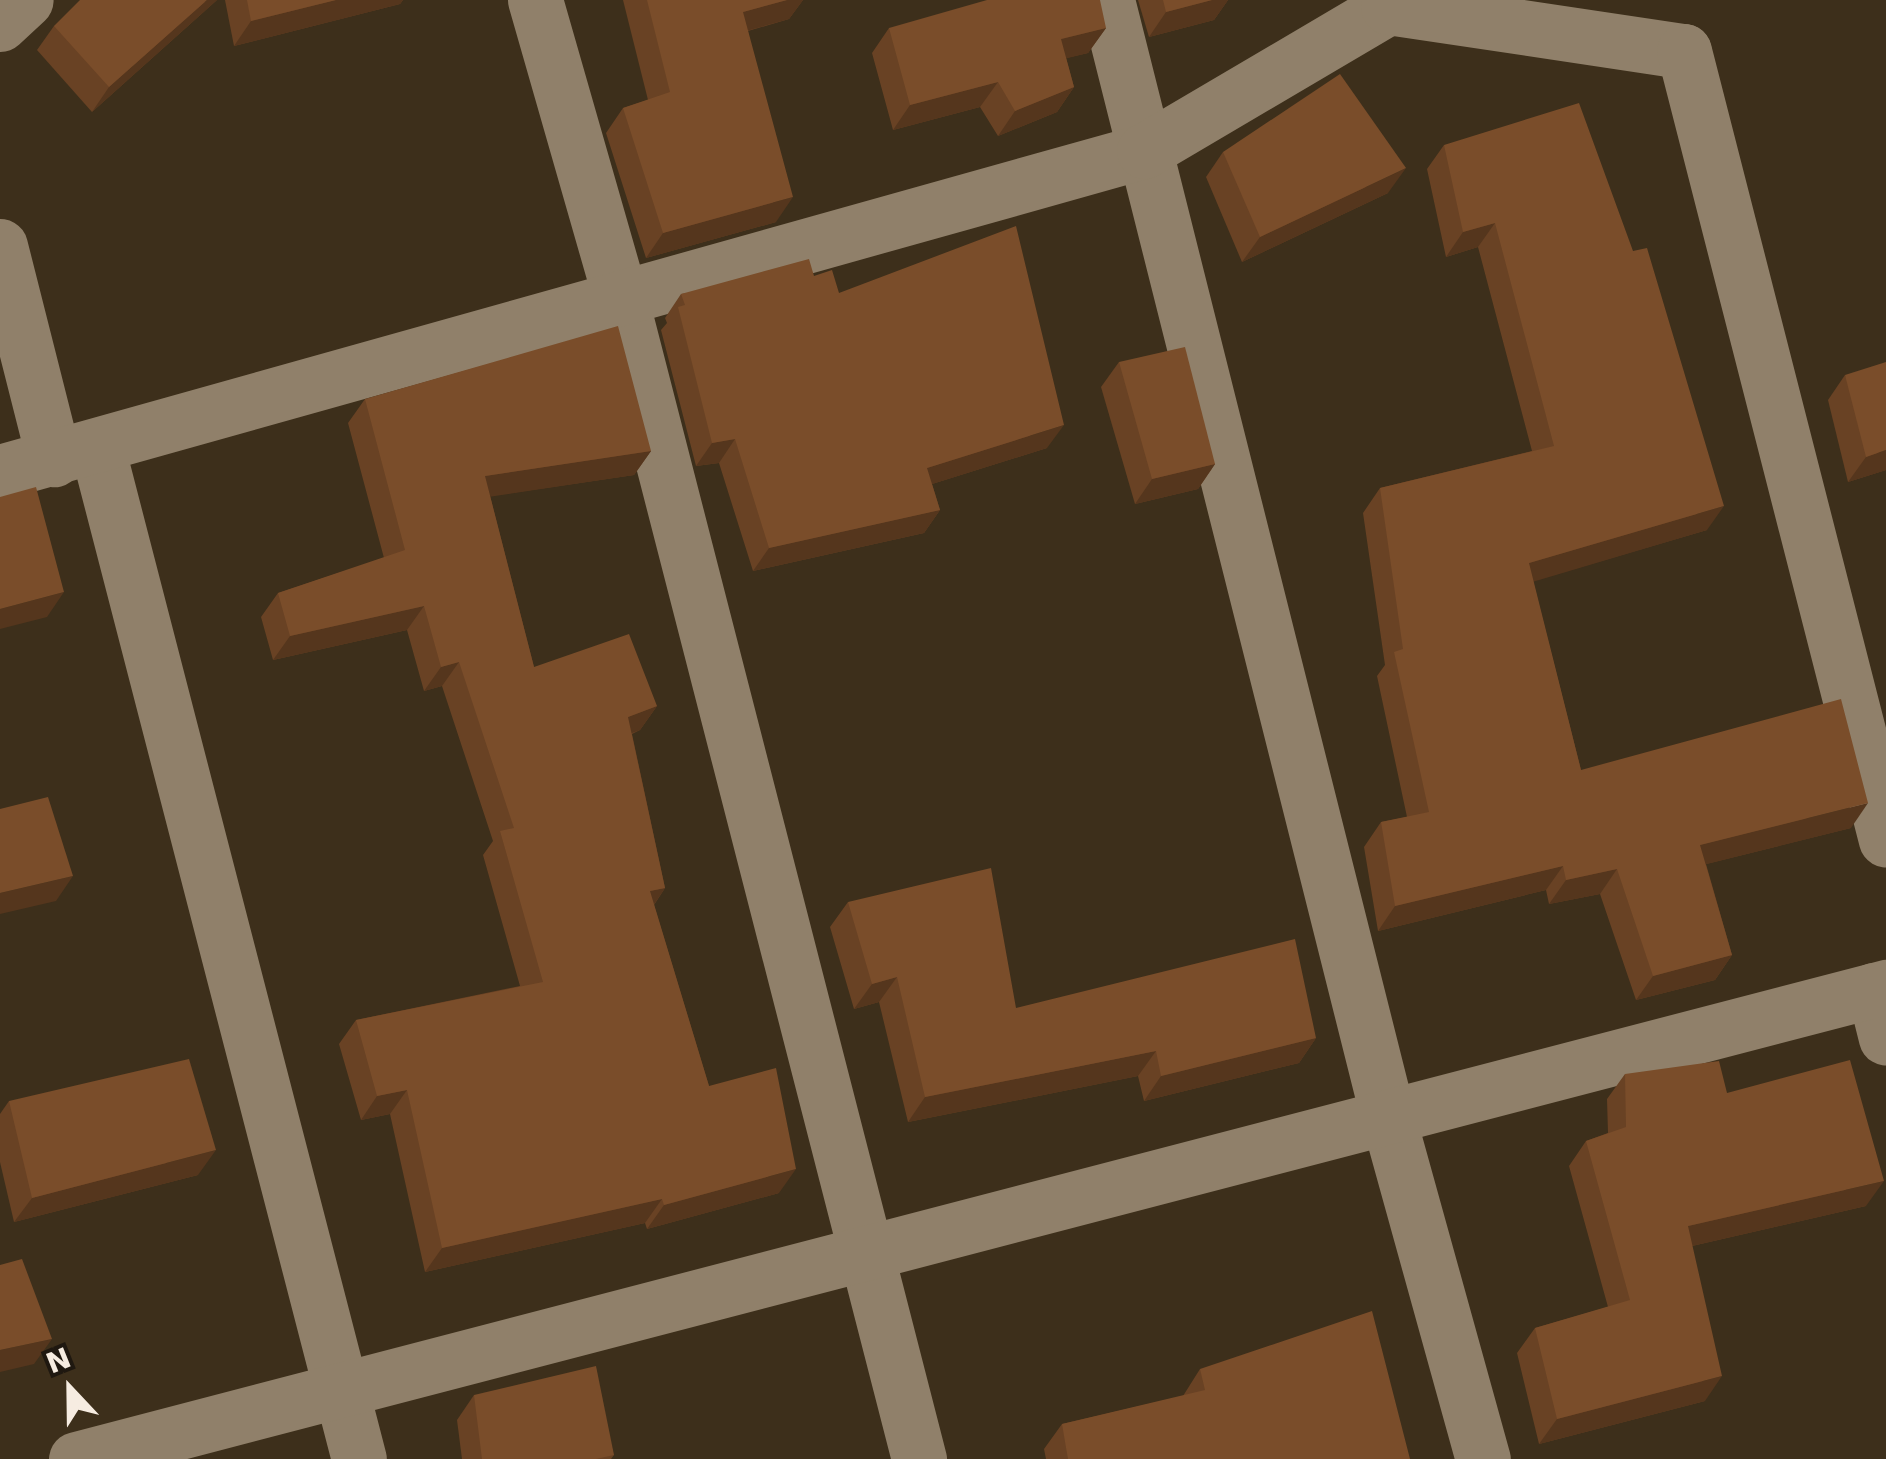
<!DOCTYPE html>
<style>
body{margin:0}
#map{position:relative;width:1886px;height:1459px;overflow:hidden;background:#3d2f1b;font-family:"DejaVu Sans",sans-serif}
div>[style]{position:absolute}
.minor>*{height:55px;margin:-27.5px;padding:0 27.5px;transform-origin:27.5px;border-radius:27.5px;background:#90806a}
.wall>*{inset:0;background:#694224}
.shaded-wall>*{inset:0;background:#55361d}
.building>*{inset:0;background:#7a4d2a}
span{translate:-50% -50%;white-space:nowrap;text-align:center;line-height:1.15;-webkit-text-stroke:8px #1f1810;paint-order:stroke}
.north{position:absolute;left:20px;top:1339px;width:100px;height:100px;-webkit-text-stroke:8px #1f1810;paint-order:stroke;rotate:338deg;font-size:28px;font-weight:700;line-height:40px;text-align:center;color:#f6ece1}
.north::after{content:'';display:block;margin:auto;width:35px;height:45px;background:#f6ece1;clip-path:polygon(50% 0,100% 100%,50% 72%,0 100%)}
</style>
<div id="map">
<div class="minor">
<div style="left:535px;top:0;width:312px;rotate:74deg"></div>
<div style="left:621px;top:300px;width:1197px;rotate:75.58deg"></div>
<div style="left:1107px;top:0;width:1152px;rotate:75.88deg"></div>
<div style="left:1388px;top:1117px;width:355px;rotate:74.5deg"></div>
<div style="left:0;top:24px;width:35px;rotate:-43deg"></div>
<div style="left:0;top:246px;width:220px;rotate:75.8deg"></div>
<div style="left:97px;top:447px;width:1045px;rotate:75.49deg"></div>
<div style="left:0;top:472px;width:1188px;rotate:-15.67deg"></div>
<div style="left:1144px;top:151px;width:283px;rotate:-30.5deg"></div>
<div style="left:1388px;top:7px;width:299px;rotate:8.5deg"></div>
<div style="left:1684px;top:51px;width:814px;rotate:75.64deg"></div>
<div style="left:1874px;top:990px;width:49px;rotate:76deg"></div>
<div style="left:76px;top:1459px;width:1871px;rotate:-14.62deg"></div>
</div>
<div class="wall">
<div style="clip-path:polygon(217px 0,92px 112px,37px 50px,54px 26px)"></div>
<div style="clip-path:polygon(225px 0,403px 0,400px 4px,234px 46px)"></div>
<div style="clip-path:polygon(623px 0,803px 0,789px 19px,748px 31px,776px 222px,646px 258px,606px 133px,623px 108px,648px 100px)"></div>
<div style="clip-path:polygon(1138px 0,1228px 0,1214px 20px,1149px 37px)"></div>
<div style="clip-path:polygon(889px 28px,1106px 28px,1088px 53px,1066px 58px,1074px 87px,1057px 112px,998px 136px,980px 107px,893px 130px,872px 53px)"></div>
<div style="clip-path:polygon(1444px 145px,1707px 530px,1533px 581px,1581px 770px,1851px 828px,1706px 864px,1732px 955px,1715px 980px,1636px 1000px,1600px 894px,1549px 904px,1546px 890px,1378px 931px,1364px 847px,1381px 822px,1407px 817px,1377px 676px,1385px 665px,1363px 513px,1380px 488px,1532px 451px,1478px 247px,1446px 257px,1427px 169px)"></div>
<div style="clip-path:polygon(1223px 152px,1388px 193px,1242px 262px,1206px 177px)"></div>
<div style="clip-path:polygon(814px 276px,839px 293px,1047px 448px,932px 484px,940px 510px,924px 533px,753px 571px,719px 463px,696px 466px,661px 330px,667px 323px,665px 318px,681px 294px)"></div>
<div style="clip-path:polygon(1119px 362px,1215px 464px,1198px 489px,1135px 504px,1101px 387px)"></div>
<div style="clip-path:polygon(1845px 375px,1886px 470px,1848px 482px,1828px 400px)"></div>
<div style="clip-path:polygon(365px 399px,651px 451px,634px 475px,490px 496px,534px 667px,657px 706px,640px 730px,632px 734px,665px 888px,654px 905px,709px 1086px,779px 1193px,647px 1229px,645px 1223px,425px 1272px,390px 1114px,361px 1120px,339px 1044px,356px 1020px,520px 986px,483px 855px,493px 841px,442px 686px,424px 691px,407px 630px,273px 660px,261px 617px,278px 593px,384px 558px,348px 423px)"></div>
<div style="clip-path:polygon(848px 902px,1016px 1008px,1316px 1038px,1299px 1063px,1144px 1101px,1138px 1076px,908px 1122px,879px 1002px,854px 1009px,830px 927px)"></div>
<div style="clip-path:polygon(1625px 1074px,1727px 1093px,1866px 1206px,1692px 1246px,1705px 1401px,1539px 1444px,1517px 1353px,1535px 1328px,1608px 1307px,1569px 1166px,1586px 1141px,1608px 1133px,1607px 1099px)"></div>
<div style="clip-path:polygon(9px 1101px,198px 1175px,14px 1222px,0 1162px,0 1114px)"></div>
<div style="clip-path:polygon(1200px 1369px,1410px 1459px,1046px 1459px,1044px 1449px,1062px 1424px,1183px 1396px)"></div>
<div style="clip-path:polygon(474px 1395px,614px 1455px,611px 1459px,462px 1459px,457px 1420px)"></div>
</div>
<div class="shaded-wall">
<div style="clip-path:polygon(207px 0,217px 0,92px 112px,109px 87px)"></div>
<div style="clip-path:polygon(336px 0,403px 0,400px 4px,234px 46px,251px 21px)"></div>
<div style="clip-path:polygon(787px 0,803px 0,789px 19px,725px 37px,743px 12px)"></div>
<div style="clip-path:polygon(1212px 0,1228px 0,1214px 20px,1149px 37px,1166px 12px)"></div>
<div style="clip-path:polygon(1106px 28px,1088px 53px,1044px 64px,1061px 39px)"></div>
<div style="clip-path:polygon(998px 82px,980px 107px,893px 130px,910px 105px)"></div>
<div style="clip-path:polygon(1074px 87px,1057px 112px,998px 136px,1015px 111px)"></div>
<div style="clip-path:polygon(1406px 168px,1388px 193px,1242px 262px,1260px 237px)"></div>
<div style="clip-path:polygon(793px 197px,776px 222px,646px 258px,663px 233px)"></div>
<div style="clip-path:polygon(1495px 223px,1478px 247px,1446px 257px,1463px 232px)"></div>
<div style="clip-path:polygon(1064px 425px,1047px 448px,910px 491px,927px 468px)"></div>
<div style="clip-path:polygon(735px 439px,719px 463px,696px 466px,712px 443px)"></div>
<div style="clip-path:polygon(1886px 450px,1886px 470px,1848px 482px,1866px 457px)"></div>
<div style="clip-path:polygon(651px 451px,634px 475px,468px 500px,485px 476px)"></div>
<div style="clip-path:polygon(1215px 464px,1198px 489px,1135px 504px,1152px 479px)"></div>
<div style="clip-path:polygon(1724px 506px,1707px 530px,1512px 588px,1529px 563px)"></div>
<div style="clip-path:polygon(940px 510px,924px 533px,753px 571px,769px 548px)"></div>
<div style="clip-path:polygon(64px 592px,47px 617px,0 629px,0 609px)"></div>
<div style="clip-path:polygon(424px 606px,407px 630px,273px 660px,290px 636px)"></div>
<div style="clip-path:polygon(459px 662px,442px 686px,424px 691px,441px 667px)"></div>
<div style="clip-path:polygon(657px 706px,640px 730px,611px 741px,628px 717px)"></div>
<div style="clip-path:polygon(1868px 803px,1851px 828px,1683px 870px,1700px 845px)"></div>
<div style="clip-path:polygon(1563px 866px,1546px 890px,1378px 931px,1395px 906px)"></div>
<div style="clip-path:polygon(1617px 869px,1600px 894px,1549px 904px,1566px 880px)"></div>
<div style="clip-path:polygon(73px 876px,56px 901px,0 914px,0 893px)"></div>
<div style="clip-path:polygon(665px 888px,649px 912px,650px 891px)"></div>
<div style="clip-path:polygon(1732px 955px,1715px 980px,1636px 1000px,1653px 976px)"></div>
<div style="clip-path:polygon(897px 977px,879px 1002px,854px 1009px,872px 984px)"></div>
<div style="clip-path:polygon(1316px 1038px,1299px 1063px,1144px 1101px,1161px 1076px)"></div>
<div style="clip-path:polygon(1156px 1051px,1138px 1076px,908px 1122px,925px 1097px)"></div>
<div style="clip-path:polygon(407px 1090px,390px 1114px,361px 1120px,377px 1096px)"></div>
<div style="clip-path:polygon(216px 1150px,198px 1175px,14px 1222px,32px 1198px)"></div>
<div style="clip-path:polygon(796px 1169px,779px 1193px,647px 1229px,664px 1205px)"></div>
<div style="clip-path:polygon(1884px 1181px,1866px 1206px,1670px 1251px,1688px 1226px)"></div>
<div style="clip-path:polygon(662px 1199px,645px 1223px,425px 1272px,442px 1248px)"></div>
<div style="clip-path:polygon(52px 1339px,34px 1364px,0 1372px,0 1350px)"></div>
<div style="clip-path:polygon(1722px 1376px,1705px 1401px,1539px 1444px,1557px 1419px)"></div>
</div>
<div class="building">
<div style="clip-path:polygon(80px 0,207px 0,109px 87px,54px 26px)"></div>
<div style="clip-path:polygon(247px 0,336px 0,251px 21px)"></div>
<div style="clip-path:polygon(647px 0,787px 0,743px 12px,793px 197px,663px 233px,623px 108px,670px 92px)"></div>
<div style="clip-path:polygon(987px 0,1100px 0,1106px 28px,1061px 39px,1074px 87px,1015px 111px,998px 82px,910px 105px,889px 28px)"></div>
<div style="clip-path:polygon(1163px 0,1212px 0,1166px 12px)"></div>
<div style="clip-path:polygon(1340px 74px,1406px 168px,1260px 237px,1223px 152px)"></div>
<div style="clip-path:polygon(1579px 103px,1633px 251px,1647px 248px,1724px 506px,1529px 563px,1581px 770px,1841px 699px,1868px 803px,1700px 845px,1732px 955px,1653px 976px,1617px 869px,1566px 880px,1563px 866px,1395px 906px,1381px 822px,1429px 812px,1394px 652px,1403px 649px,1380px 488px,1554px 446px,1495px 223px,1463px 232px,1444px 145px)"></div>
<div style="clip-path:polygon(1016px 226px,1064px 425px,927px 468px,940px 510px,769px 548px,735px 439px,712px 443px,678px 307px,685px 305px,681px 294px,809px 259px,814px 276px,832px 270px,839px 293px)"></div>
<div style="clip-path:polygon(618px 326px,651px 451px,485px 476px,534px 667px,629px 634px,657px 706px,628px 717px,665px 888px,650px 891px,709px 1086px,776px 1068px,796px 1169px,664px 1205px,662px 1199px,442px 1248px,407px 1090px,377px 1096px,356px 1020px,543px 982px,500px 831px,514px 828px,459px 662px,441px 667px,424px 606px,290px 636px,278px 593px,405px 550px,365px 399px)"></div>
<div style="clip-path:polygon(1185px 347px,1215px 464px,1152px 479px,1119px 362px)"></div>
<div style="clip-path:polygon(1886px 362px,1886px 450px,1866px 457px,1845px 375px)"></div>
<div style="clip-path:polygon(36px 487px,64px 592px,0 609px,0 497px)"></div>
<div style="clip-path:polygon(48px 797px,73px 876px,0 893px,0 809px)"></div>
<div style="clip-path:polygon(991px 868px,1016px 1008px,1295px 939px,1316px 1038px,1161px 1076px,1156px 1051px,925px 1097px,897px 977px,872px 984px,848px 902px)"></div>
<div style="clip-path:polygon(189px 1059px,216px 1150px,32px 1198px,9px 1101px)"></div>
<div style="clip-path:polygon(1850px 1060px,1884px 1181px,1688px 1226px,1722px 1376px,1557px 1419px,1535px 1328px,1630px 1300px,1586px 1141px,1626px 1127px,1625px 1074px,1719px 1061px,1727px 1093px)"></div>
<div style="clip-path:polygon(22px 1259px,52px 1339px,0 1350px,0 1265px)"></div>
<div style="clip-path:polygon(1372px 1311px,1410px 1459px,1068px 1459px,1062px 1424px,1205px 1390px,1200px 1369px)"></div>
<div style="clip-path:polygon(596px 1366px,614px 1455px,596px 1459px,482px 1459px,474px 1395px)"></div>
</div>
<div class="north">N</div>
</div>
